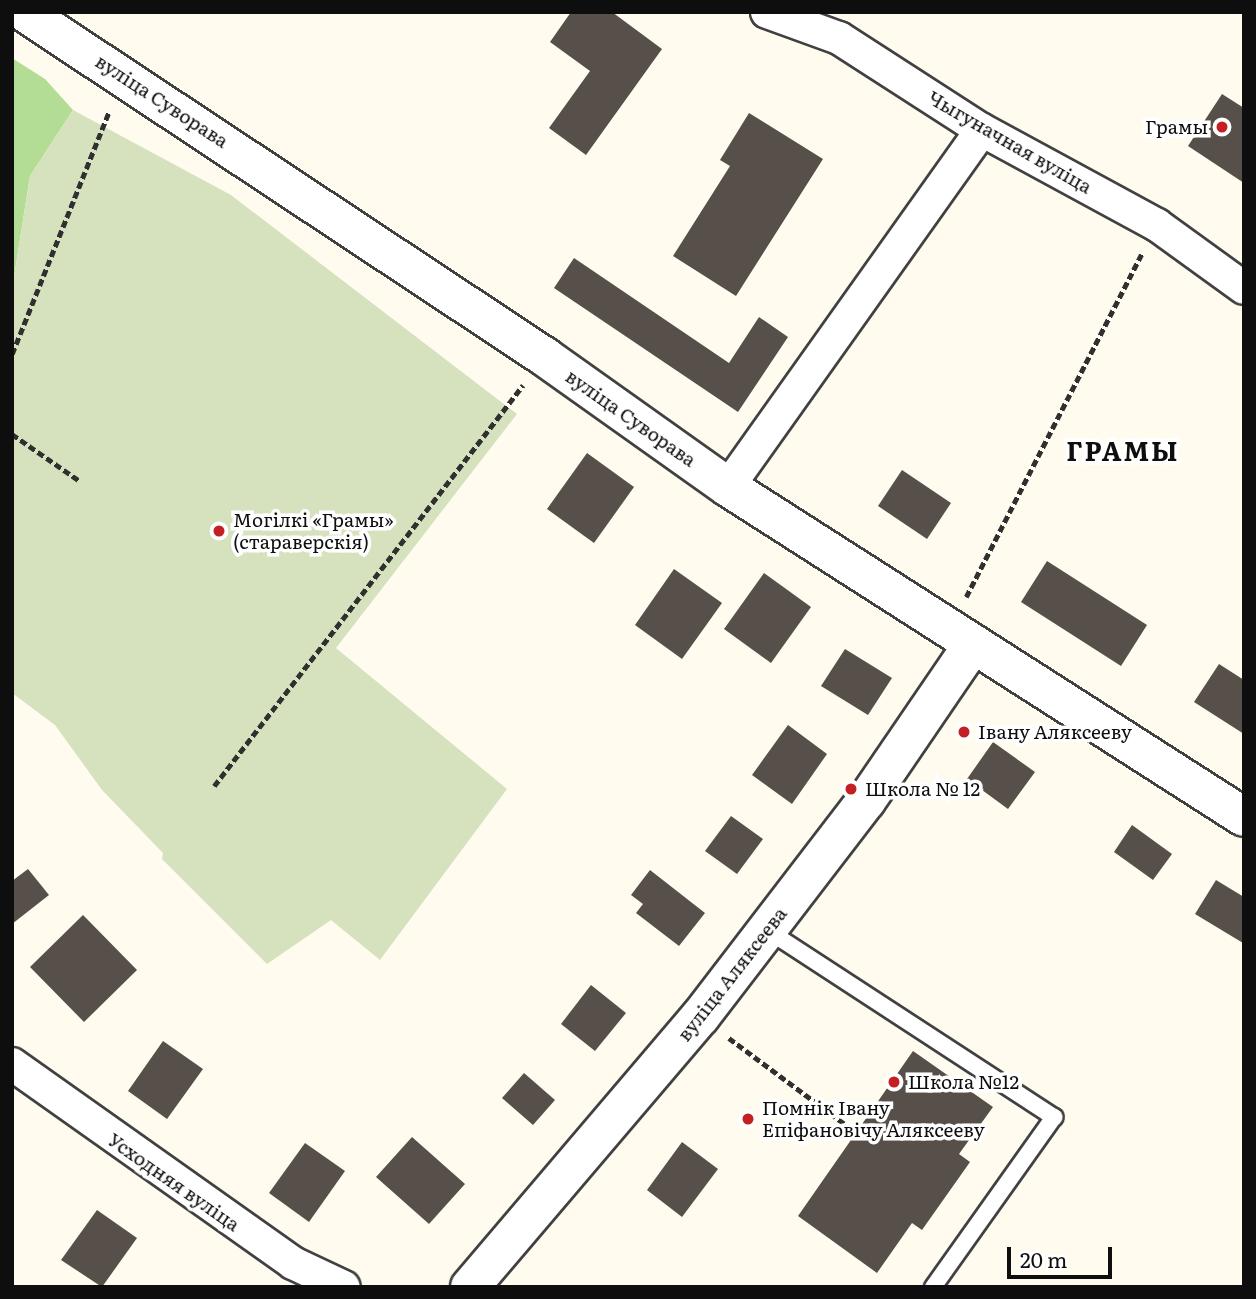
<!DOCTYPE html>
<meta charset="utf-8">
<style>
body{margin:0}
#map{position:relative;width:1256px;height:1299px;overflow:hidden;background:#fffcef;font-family:Literata,serif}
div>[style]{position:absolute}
.forest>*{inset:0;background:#b3dd95}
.cemetery>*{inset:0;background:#d6e2be}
.building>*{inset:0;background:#574f4a}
.path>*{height:4.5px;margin-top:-2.25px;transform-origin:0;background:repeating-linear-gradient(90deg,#303030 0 7px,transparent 0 10.5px)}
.roads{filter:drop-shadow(2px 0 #414141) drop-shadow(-2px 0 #414141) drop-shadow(0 2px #414141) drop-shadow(0 -2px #414141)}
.service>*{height:16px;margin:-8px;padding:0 8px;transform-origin:8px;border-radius:8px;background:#fff}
.minor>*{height:32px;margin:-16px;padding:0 16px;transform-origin:16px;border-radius:16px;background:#fff}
.tertiary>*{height:38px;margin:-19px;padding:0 19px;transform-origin:19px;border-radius:19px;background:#fff}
.dots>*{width:19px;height:19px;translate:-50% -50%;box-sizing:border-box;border:4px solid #fff;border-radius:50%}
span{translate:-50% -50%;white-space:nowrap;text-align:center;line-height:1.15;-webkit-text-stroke:7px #fff;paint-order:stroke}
.street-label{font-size:19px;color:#0e0e0e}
.poi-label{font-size:19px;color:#0e0e0e}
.right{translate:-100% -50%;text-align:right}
.left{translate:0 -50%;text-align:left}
.district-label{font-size:26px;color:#0e0e0e;font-weight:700;letter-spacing:2px}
.frame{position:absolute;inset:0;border:14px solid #0e0e0e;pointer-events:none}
.scale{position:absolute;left:1007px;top:1247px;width:105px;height:32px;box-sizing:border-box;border:4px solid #0e0e0e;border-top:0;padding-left:9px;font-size:21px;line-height:24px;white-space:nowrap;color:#0e0e0e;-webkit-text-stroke:5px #fff;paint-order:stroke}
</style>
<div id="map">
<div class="forest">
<div style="clip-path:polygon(12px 58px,45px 79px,73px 110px,30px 176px,12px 290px)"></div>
</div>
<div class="cemetery">
<div style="clip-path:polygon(73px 110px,231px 195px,517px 414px,336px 648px,507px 789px,380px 960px,331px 920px,267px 964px,162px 859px,163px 853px,102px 790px,55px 725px,12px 693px,12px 290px,30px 176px)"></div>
</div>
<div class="building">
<div style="clip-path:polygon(571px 12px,612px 12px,662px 49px,586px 155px,549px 128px,590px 71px,550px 42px)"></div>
<div style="clip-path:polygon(1222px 94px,1244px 108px,1244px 183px,1188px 146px)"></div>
<div style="clip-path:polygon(749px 113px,823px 159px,736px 296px,673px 256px,730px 166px,720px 160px)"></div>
<div style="clip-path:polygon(574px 258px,729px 363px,759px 317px,788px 337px,738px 412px,554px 288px)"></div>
<div style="clip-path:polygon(587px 453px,634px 487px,594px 543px,547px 509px)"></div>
<div style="clip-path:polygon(902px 470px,951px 503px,927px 539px,878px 506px)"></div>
<div style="clip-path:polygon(1047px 561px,1147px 625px,1121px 666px,1021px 602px)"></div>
<div style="clip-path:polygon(674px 569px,722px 603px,682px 659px,635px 625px)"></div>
<div style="clip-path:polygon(764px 573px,811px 607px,771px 663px,724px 629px)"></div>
<div style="clip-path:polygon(845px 649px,892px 678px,868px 715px,821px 686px)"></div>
<div style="clip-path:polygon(1219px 664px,1244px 680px,1244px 734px,1194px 702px)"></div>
<div style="clip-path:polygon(788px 725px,827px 754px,792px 804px,752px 775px)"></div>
<div style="clip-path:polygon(993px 742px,1035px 772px,1008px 809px,967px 779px)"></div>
<div style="clip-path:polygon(731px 816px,763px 839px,737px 874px,705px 851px)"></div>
<div style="clip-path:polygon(1132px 825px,1172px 854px,1153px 880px,1114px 852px)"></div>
<div style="clip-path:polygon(28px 869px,49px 895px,12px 924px,12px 881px)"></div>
<div style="clip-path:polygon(650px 870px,705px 913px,679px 946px,636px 913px,643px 904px,631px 895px)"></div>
<div style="clip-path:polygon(1216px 880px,1244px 897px,1243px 943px,1195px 914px)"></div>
<div style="clip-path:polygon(83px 915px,137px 970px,84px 1022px,30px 967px)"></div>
<div style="clip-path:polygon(591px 985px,626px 1013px,595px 1051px,561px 1024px)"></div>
<div style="clip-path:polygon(163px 1041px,203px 1069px,167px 1119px,128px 1091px)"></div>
<div style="clip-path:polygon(913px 1051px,993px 1107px,959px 1154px,970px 1162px,922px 1230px,912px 1223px,877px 1273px,798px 1216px)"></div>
<div style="clip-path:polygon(524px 1073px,555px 1100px,533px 1125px,502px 1098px)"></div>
<div style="clip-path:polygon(412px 1137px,465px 1184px,429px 1224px,376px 1177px)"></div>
<div style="clip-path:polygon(682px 1142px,718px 1169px,682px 1217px,647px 1190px)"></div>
<div style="clip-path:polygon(305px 1143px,345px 1171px,309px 1222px,269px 1193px)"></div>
<div style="clip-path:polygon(97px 1210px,137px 1238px,102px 1287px,61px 1260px)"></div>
</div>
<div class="path">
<div style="left:12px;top:354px;width:262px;rotate:-68.2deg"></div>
<div style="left:12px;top:434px;width:83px;rotate:34.7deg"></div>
<div style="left:966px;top:597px;width:386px;rotate:-62.9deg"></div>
<div style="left:214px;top:786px;width:506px;rotate:-52.38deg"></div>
<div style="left:729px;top:1038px;width:156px;rotate:36.6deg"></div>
</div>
<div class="roads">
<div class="service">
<div style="left:767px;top:930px;width:343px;rotate:33.1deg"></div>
<div style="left:1054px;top:1117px;width:209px;rotate:125.4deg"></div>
</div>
<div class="minor">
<div style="left:767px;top:12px;width:77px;rotate:19.9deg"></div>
<div style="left:839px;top:38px;width:170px;rotate:32.8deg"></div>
<div style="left:982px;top:130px;width:199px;rotate:28.5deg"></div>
<div style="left:1157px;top:225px;width:107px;rotate:35.9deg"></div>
<div style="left:728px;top:487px;width:438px;rotate:-54.6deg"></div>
<div style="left:12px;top:1064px;width:344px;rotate:35.3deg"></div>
<div style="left:293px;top:1263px;width:56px;rotate:25.2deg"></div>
</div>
<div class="tertiary">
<div style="left:24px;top:12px;width:625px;rotate:33.51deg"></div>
<div style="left:545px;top:357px;width:224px;rotate:35.4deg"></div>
<div style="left:728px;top:487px;width:612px;rotate:32.6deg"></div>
<div style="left:470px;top:1287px;width:355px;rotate:-49.6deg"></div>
<div style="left:700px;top:1017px;width:272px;rotate:-52.5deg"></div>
<div style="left:866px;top:801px;width:190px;rotate:-55.7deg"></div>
</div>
</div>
<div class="dots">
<div style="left:1222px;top:127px;background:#c41f23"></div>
<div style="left:219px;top:531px;background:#c41f23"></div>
<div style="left:964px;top:732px;background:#c41f23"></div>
<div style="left:851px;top:789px;background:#c41f23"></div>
<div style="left:894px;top:1082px;background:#c41f23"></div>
<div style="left:748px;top:1119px;background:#c41f23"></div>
</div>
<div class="street-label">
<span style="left:162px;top:101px;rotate:33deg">вуліца Суворава</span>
<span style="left:1010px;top:142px;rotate:30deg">Чыгуначная вуліца</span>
<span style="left:631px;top:418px;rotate:35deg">вуліца Суворава</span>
<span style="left:732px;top:974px;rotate:-52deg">вуліца Аляксеева</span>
<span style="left:174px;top:1182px;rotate:35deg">Усходняя вуліца</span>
</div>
<div class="poi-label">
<span class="right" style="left:1208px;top:127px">Грамы</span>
<span class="left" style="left:233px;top:531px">Могілкі «Грамы»<br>(стараверскія)</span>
<span class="left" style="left:978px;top:732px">Івану Аляксееву</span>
<span class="left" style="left:865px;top:789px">Школа № 12</span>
<span class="left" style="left:908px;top:1082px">Школа №12</span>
<span class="left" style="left:762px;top:1119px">Помнік Івану<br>Епіфановічу Аляксееву</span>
</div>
<div class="district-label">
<span style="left:1123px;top:450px">ГРАМЫ</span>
</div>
<div class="frame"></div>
<div class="scale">20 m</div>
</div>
